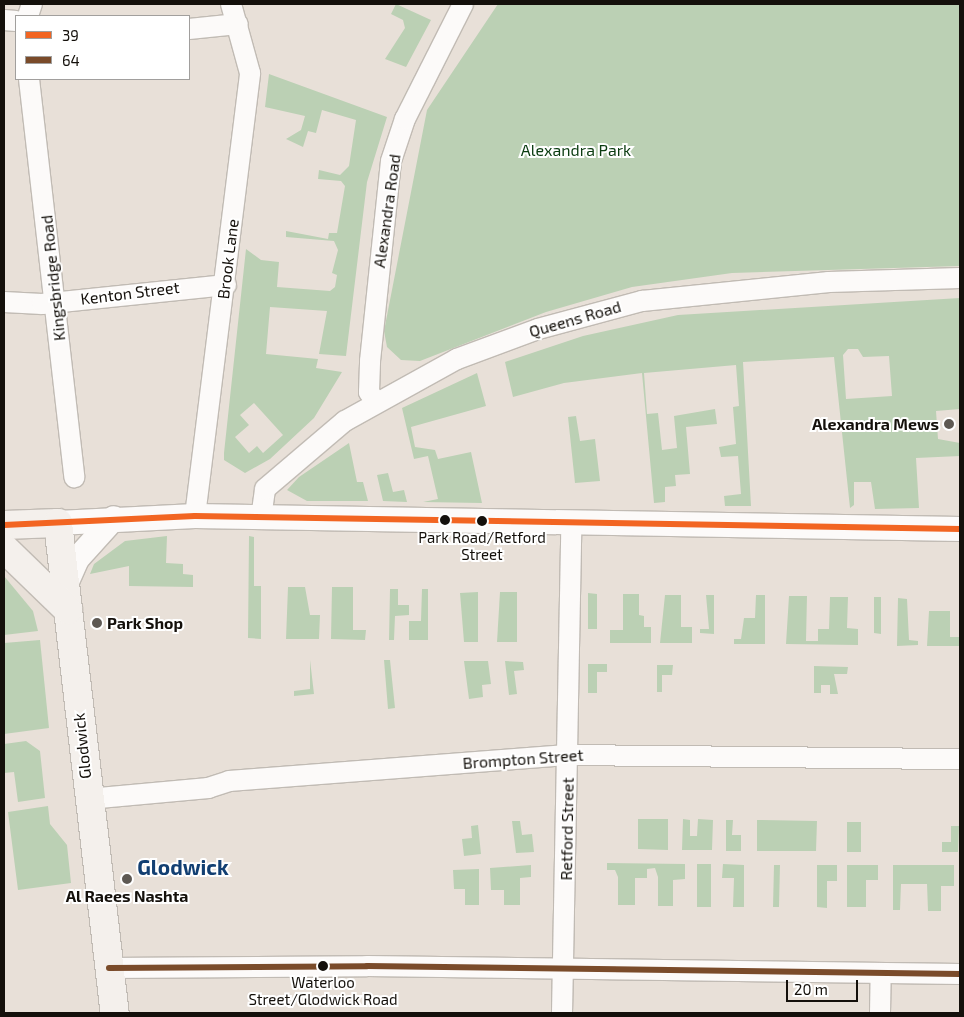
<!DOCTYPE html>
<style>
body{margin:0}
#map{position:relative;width:964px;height:1017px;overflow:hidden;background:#e8e0d8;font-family:"Exo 2",sans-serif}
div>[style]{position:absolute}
.green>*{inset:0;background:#bbd0b4}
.roads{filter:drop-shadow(1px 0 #c1bbb4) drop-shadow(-1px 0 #c1bbb4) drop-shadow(0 1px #c1bbb4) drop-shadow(0 -1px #c1bbb4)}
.minor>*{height:20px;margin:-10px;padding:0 10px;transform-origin:10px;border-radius:10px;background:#fcfaf9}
.tertiary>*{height:24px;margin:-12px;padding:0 12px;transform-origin:12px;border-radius:12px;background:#fcfaf9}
.secondary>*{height:28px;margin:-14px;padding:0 14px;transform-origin:14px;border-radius:14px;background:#f4f0ec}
.bus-1>*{height:6px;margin:-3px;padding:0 3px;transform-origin:3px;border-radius:3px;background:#f26522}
.bus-2>*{height:6px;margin:-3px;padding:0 3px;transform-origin:3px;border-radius:3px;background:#7a4b2a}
.dots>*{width:14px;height:14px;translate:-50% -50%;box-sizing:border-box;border:2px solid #fff;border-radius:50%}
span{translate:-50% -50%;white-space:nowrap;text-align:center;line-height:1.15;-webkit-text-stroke:4px #fff;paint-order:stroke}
.bus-label{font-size:15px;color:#14100b}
.park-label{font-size:16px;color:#0b3c11}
.street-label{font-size:16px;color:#14100b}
.poi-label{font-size:16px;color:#14100b;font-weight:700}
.right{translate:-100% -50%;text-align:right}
.left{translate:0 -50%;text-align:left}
.district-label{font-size:21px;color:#123f72;font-weight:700}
.frame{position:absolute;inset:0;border:5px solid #14100b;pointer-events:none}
.legend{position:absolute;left:15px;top:15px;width:175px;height:65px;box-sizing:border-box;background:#fff;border:1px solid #a19f9d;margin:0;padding:6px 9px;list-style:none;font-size:15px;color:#14100b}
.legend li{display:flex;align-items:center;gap:10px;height:25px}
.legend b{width:25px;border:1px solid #a19f9d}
.scale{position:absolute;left:786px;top:980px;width:72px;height:22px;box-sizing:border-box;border:2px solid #14100b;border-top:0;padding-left:6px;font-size:15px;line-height:18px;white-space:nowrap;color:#14100b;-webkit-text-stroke:4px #fff;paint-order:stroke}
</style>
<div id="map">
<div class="green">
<div style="clip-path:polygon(396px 4px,431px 20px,406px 67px,385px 59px,405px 28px,403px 20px,391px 14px)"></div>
<div style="clip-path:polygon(498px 4px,960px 4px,960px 266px,732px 273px,632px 287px,546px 312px,420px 361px,401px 360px,387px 347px,384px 331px,427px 110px)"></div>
<div style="clip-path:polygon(evenodd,269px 74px,387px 117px,367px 182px,346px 356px,319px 354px,327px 311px,270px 307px,266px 354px,318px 359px,316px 368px,342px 372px,314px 418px,270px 459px,245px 473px,224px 460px,224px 453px,246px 249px,261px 260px,279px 262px,277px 287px,330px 291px,335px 287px,337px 275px,332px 273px,338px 250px,334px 241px,286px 237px,286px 231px,328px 239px,329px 233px,337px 233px,345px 186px,341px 181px,318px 179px,319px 170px,340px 175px,349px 166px,356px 120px,322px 110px,316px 133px,308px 131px,303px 147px,286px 139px,301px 130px,305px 116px,265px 107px,269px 74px,254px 403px,283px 435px,263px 453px,257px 446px,249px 453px,235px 437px,249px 425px,240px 415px,254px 403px)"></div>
<div style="clip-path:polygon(evenodd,960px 298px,960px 409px,936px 411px,938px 439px,960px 443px,960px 456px,916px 458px,919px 508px,875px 509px,871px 482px,854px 482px,854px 505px,850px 508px,834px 357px,743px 362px,751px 506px,725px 506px,724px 496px,741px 494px,738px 456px,721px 457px,719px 447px,736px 444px,733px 407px,739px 406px,736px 365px,644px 373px,647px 414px,658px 413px,662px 450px,677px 448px,674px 416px,715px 409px,717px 424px,686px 427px,690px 474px,675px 475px,676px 486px,665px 487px,665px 502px,654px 503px,642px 373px,564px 383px,513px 397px,505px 362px,583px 336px,678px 315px,960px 298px,848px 349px,858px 349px,863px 357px,889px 356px,892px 396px,846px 399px,843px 355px,848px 349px)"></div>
<div style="clip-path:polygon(477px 373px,486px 406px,411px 427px,415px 447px,435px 450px,438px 459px,471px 452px,482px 503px,423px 502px,438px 499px,428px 456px,414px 459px,402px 408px)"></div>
<div style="clip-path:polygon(576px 416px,580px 441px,595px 439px,600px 481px,575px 483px,568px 417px)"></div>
<div style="clip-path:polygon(349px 443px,357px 482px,363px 482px,368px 501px,307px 501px,287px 490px,299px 477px)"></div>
<div style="clip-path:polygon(388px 473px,393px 492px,404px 490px,407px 502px,383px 501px,377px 475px)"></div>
<div style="clip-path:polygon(167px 536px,166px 563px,183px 564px,183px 574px,193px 575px,193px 587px,129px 586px,129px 566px,90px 574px,94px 564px,125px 541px)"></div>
<div style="clip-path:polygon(249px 536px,254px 537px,254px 586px,261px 586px,261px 639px,248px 638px)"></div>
<div style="clip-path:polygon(4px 576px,33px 611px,38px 631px,4px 635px)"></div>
<div style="clip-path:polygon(288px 587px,305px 587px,310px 615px,320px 615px,319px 639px,286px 639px)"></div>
<div style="clip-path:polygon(332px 587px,353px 587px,353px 630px,366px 630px,365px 640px,331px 639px)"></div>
<div style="clip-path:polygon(390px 589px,398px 589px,398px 605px,409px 605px,409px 615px,395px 616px,394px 640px,389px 640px)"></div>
<div style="clip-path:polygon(422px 589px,428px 589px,428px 640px,409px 640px,409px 621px,421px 621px)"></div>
<div style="clip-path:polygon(478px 592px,478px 642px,464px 642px,460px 593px)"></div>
<div style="clip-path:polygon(500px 592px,517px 592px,517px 642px,497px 642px)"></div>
<div style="clip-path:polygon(588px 593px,597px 594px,597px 629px,588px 629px)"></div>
<div style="clip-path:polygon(623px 594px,639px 594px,639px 615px,644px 616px,644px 627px,651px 627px,651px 643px,610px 643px,610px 630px,623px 630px)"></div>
<div style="clip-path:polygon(665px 595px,681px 595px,681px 627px,692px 627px,692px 643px,660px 643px)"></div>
<div style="clip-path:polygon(706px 595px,714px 595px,714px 634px,700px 633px,700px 629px,709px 629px)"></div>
<div style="clip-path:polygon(756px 595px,765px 595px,765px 644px,734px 644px,734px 639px,741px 639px,744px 618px,755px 618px)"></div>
<div style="clip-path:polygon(789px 596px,807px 596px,806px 641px,818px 641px,818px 629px,829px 629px,830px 597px,848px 597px,847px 628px,858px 629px,858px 645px,786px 644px)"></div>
<div style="clip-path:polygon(874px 597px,881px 597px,881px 634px,874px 633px)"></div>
<div style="clip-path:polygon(898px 598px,907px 599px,909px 640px,918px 641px,918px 645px,897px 646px)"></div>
<div style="clip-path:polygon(929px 611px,950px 611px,950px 637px,960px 637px,960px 646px,927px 646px)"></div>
<div style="clip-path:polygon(40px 640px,49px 728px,4px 734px,4px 643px)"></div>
<div style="clip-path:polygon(310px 660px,314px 694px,294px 696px,294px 691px,310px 689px)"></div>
<div style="clip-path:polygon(384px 660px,390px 660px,395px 708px,388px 709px)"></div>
<div style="clip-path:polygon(464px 661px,488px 661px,491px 684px,482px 685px,483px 697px,469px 699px)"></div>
<div style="clip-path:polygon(505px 661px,523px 662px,524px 670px,514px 671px,517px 694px,509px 695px)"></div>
<div style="clip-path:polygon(588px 664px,607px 664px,607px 672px,597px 672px,597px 693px,588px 693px)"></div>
<div style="clip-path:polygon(657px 665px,673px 665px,672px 675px,662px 675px,662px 692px,657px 692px)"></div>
<div style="clip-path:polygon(814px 666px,848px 667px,847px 674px,834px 674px,838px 694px,830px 694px,830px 685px,821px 685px,821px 693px,814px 693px)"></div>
<div style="clip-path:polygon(26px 741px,40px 751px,45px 798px,18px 802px,14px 772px,4px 773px,4px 744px)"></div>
<div style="clip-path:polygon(48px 806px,50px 824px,67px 845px,71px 883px,18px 890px,8px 812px)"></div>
<div style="clip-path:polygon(638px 819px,668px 819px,668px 850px,638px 849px)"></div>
<div style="clip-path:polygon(683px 819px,690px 820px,690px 836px,697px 836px,698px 819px,713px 820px,712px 850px,682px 850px)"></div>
<div style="clip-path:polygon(726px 820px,733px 820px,732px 835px,741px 835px,741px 851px,726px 851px)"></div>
<div style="clip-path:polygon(757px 820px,817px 821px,816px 851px,757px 851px)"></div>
<div style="clip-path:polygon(512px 821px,520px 821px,522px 835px,532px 834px,534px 852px,516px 853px)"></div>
<div style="clip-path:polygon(847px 822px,861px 822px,861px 852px,847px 852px)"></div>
<div style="clip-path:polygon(478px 825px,481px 854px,464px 856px,462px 839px,472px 838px,471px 826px)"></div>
<div style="clip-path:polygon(951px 826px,959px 826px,958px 852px,942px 852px,942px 842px,951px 842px)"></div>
<div style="clip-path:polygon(607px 863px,685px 864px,685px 879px,673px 880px,673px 906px,658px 906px,658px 877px,655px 868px,647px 869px,647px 878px,635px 878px,635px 905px,618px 905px,618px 877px,615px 870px,607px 870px)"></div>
<div style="clip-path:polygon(697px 864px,711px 864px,711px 907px,697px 907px)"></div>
<div style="clip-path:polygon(723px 864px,744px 865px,744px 907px,733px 907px,734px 878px,722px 878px)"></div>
<div style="clip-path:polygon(531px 865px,531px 877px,520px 878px,520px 905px,504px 905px,504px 890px,491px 890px,490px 868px)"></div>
<div style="clip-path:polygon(774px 865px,780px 865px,779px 907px,773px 907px)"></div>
<div style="clip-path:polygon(817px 865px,837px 865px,837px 881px,827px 881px,827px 908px,817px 907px)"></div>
<div style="clip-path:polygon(847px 865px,878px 865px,878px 880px,866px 880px,866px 907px,847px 907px)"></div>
<div style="clip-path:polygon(893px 865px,954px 865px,954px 886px,941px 886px,941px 911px,928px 911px,927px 884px,901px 884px,900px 910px,893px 910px)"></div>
<div style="clip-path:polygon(479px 869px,479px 905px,465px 905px,465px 889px,454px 889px,453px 870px)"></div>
</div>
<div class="roads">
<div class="minor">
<div style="left:28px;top:16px;width:13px;rotate:-72deg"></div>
<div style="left:4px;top:20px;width:12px;rotate:5deg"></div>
<div style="left:189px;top:29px;width:49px;rotate:-5.8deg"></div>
<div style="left:29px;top:79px;width:401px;rotate:83.5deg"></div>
<div style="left:4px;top:302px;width:38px;rotate:3deg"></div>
<div style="left:42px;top:304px;width:185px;rotate:-5.9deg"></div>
<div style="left:375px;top:401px;width:11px;rotate:-124deg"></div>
<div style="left:369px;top:392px;width:31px;rotate:-88deg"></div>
<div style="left:370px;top:361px;width:201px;rotate:-84deg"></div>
<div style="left:391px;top:161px;width:44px;rotate:-71.6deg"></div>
<div style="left:405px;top:119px;width:129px;rotate:-63.2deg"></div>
<div style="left:195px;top:516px;width:446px;rotate:-82.9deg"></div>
<div style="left:250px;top:73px;width:72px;rotate:-105.4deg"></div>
<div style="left:261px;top:518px;width:29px;rotate:-82deg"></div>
<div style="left:265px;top:489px;width:105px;rotate:-40.4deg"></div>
<div style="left:345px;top:421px;width:128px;rotate:-29deg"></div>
<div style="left:457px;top:359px;width:86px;rotate:-20.3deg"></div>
<div style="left:538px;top:329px;width:108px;rotate:-15.1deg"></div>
<div style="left:642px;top:301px;width:188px;rotate:-5.8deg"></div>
<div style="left:829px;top:282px;width:131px;rotate:-1.7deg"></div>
<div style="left:88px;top:799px;width:121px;rotate:-5.2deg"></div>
<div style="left:208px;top:788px;width:22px;rotate:-18deg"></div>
<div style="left:229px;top:781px;width:339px;rotate:-4.4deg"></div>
<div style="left:567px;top:755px;width:393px;rotate:0.6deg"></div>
<div style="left:109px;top:968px;width:258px;rotate:-0.4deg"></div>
<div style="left:367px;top:966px;width:593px;rotate:0.77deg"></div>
<div style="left:562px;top:1013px;width:489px;rotate:-88.9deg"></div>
<div style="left:880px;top:1013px;width:39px;rotate:-89deg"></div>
</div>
<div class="tertiary">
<div style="left:58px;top:523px;width:137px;rotate:-2.9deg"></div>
<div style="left:195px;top:516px;width:765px;rotate:0.97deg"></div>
<div style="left:65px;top:586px;width:30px;rotate:-66deg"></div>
<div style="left:77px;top:559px;width:55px;rotate:-47.9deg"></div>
</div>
<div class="secondary">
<div style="left:4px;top:525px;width:54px;rotate:-2.1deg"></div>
<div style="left:58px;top:523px;width:493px;rotate:83.4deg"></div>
<div style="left:4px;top:548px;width:89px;rotate:44.1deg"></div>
</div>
</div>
<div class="bus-1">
<div style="left:4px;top:525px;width:191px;rotate:-2.7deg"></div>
<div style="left:195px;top:516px;width:765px;rotate:0.97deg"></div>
</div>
<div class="bus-2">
<div style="left:109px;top:968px;width:258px;rotate:-0.4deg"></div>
<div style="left:367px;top:966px;width:593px;rotate:0.77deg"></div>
</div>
<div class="dots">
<div style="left:949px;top:424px;background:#5e5953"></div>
<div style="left:445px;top:520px;background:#14100b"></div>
<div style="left:482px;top:521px;background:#14100b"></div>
<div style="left:97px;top:623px;background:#5e5953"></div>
<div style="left:127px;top:879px;background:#5e5953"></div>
<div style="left:323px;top:966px;background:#14100b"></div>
</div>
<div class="bus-label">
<span style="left:482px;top:546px">Park Road/Retford<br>Street</span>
<span style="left:323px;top:991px">Waterloo<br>Street/Glodwick Road</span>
</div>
<div class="park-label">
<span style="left:576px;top:150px">Alexandra Park</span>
</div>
<div class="street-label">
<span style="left:387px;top:211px;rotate:-82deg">Alexandra Road</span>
<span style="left:228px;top:259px;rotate:-83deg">Brook Lane</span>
<span style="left:53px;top:278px;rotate:-96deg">Kingsbridge Road</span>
<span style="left:130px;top:293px;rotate:-7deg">Kenton Street</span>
<span style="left:575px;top:319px;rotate:-16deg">Queens Road</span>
<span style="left:82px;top:746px;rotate:-96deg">Glodwick</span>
<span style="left:523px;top:759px;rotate:-4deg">Brompton Street</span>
<span style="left:567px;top:829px;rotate:-89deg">Retford Street</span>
</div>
<div class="poi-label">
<span class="right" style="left:939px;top:424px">Alexandra Mews</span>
<span class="left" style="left:107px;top:623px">Park Shop</span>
<span style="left:127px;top:896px">Al Raees Nashta</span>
</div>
<div class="district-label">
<span style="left:183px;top:867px">Glodwick</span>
</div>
<div class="frame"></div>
<ul class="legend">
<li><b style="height:6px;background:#f26522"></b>39</li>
<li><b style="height:6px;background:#7a4b2a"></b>64</li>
</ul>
<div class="scale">20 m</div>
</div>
